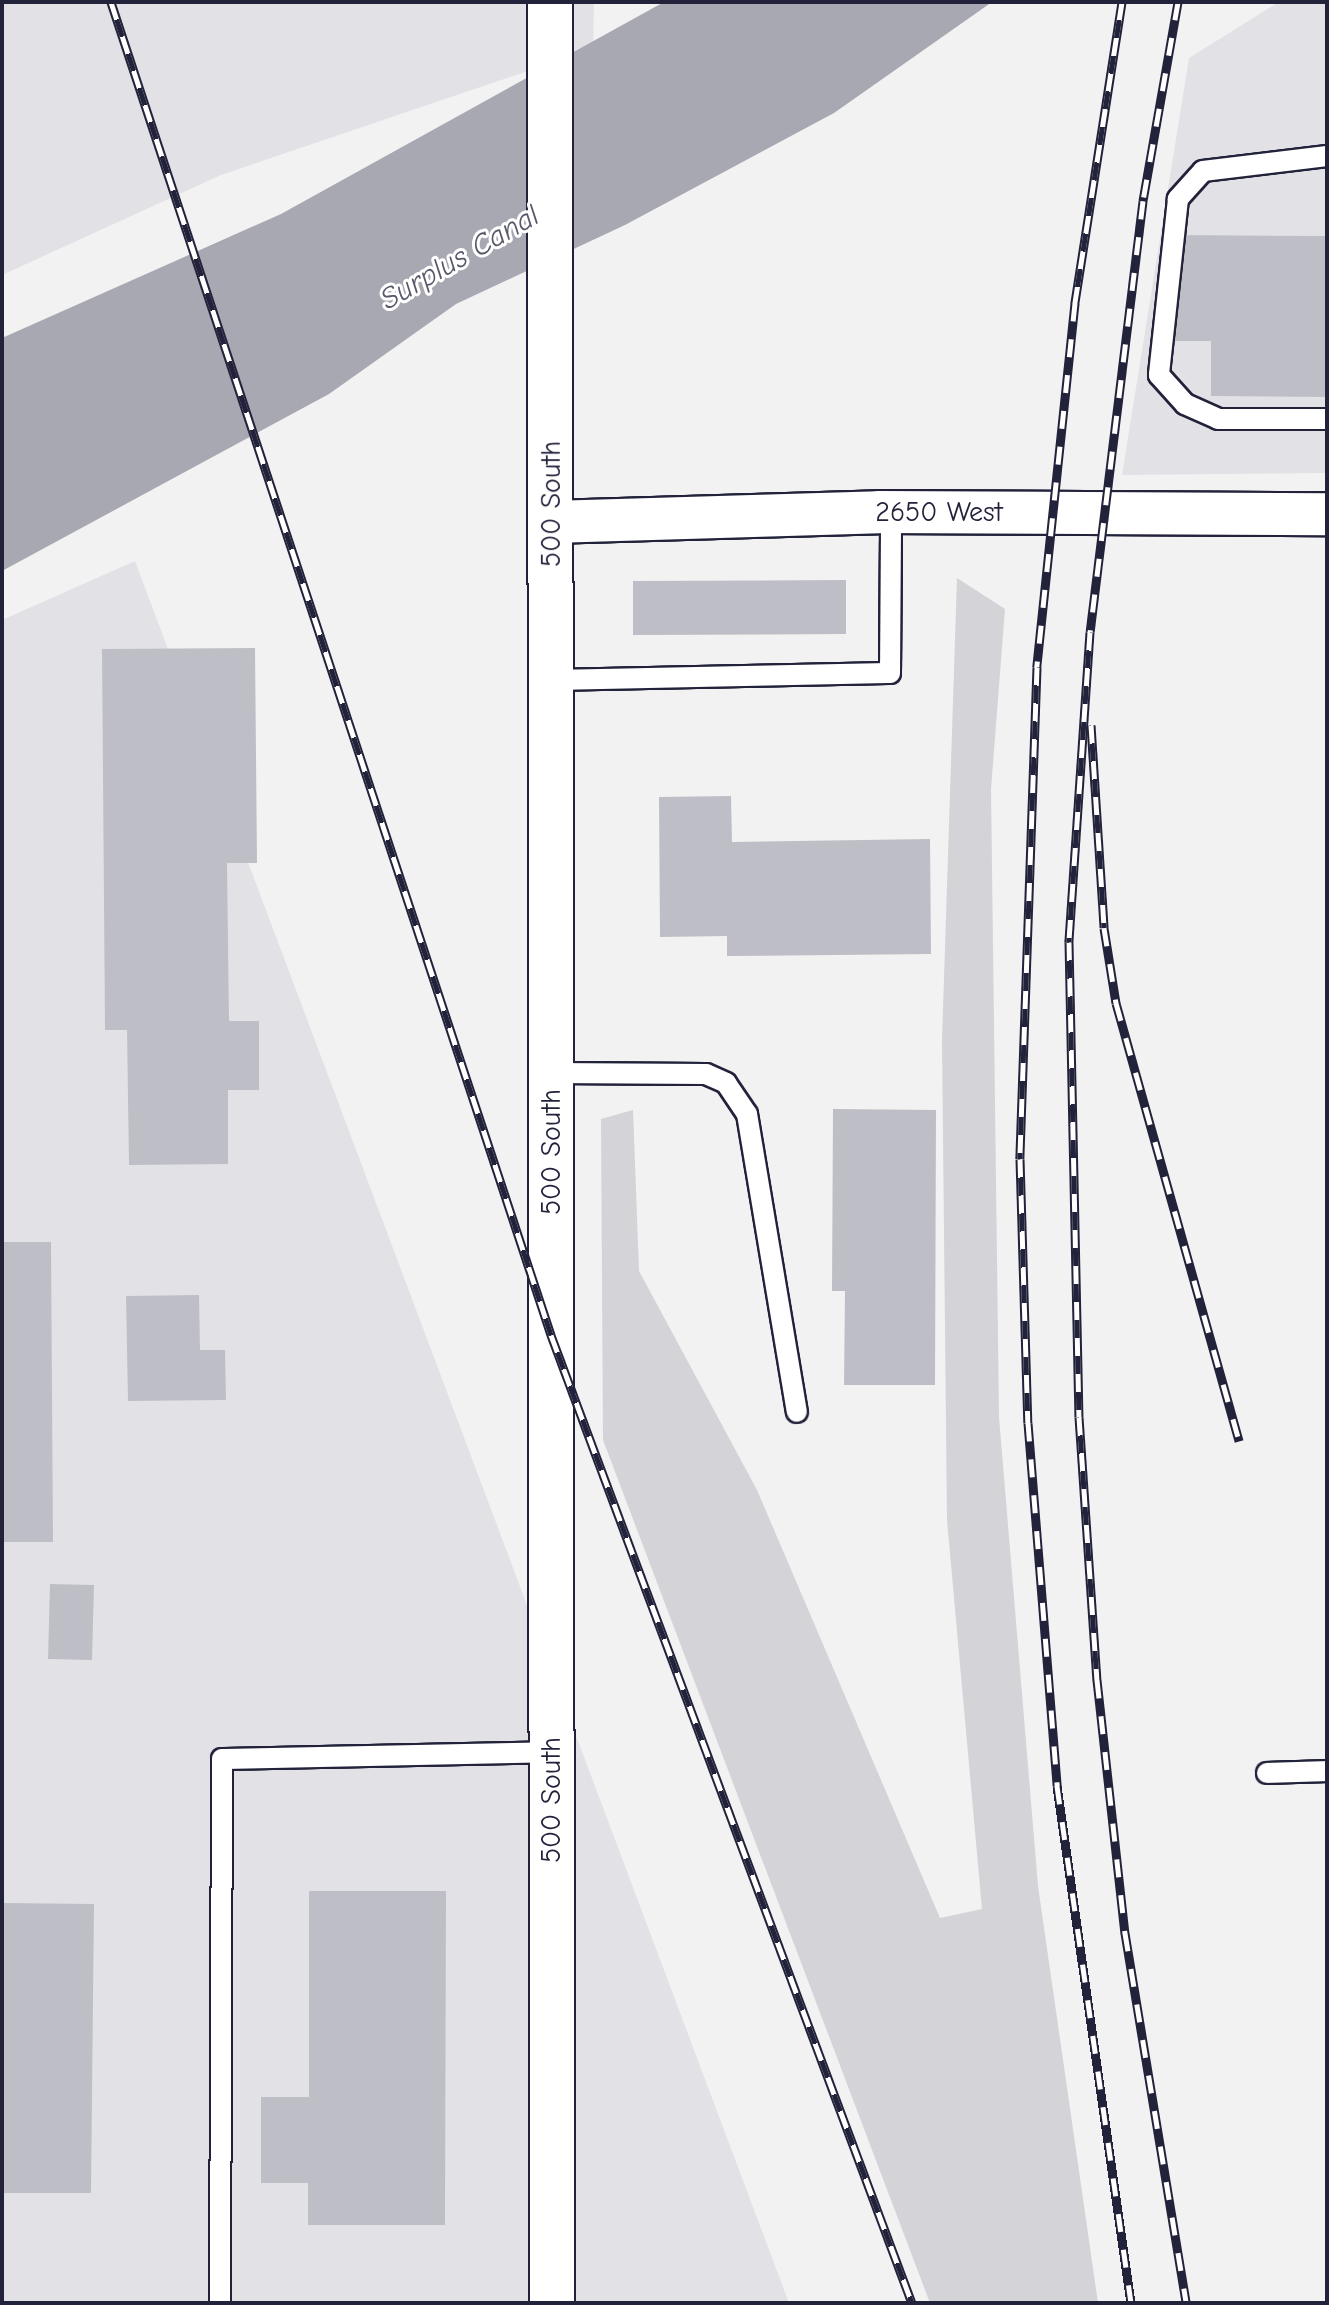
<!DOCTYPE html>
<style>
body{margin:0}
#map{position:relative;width:1329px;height:2305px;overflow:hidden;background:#f2f2f3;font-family:"Comic Neue",sans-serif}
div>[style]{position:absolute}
.built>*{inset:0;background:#e2e2e6}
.green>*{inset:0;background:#d3d3d8}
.water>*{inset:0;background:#a8a8b2}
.building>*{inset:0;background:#bebec6}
.roads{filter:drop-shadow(2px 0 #22223b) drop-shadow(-2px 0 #22223b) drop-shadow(0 2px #22223b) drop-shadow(0 -2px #22223b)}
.lane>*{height:20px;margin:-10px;padding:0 10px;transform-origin:10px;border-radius:10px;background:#fff}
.street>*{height:42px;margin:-21px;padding:0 21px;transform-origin:21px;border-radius:21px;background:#fff}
.secondary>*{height:44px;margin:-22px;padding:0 22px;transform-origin:22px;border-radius:22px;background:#fff}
.rail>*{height:9px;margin-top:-4.5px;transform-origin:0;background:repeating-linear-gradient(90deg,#fff 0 18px,#22223b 0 36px);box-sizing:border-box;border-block:2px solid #22223b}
span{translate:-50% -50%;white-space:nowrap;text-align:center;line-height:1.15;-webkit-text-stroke:6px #fff;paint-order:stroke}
.street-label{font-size:28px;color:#22223b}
.water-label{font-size:30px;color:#58586b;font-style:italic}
.frame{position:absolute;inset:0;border:4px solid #22223b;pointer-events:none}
</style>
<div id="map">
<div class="built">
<div style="clip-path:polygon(2px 2px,594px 2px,593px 49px,221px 175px,2px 275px)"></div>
<div style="clip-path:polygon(1279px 2px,1327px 2px,1327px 473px,1122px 475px,1189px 58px)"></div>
<div style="clip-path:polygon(135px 561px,789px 2303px,2px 2303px,2px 620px)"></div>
</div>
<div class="green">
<div style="clip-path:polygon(957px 578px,1005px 609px,991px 789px,999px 1417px,1038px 1886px,1098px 2303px,930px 2303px,603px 1440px,601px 1119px,633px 1110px,639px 1271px,757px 1490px,940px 1918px,982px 1909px,947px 1520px,942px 1040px)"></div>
</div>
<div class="water">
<div style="clip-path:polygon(664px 2px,992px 2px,834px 113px,625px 225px,456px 304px,329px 394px,2px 571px,2px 338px,281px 214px)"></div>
</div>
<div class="building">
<div style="clip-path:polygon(1175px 235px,1327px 236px,1327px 397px,1211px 396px,1211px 341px,1175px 341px)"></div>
<div style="clip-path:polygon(846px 580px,846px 634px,633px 635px,633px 581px)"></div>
<div style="clip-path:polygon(255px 648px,257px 863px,227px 863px,229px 1021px,259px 1021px,259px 1090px,228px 1090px,228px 1164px,129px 1165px,127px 1030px,105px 1030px,102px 649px)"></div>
<div style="clip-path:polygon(731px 796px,732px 842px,930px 839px,931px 954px,727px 956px,727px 936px,660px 937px,659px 797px)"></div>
<div style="clip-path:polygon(833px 1109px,936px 1110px,935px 1385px,844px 1385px,845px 1291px,832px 1291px)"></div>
<div style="clip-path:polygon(2px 1242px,51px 1242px,53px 1542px,2px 1542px)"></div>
<div style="clip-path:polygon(199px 1295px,200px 1350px,225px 1350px,226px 1400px,128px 1401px,126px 1296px)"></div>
<div style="clip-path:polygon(50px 1584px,94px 1585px,92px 1660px,48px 1659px)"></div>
<div style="clip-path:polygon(309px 1891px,446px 1891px,445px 2225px,308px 2225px,308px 2183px,261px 2183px,261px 2097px,309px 2097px)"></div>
<div style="clip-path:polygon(2px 1903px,94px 1904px,91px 2193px,2px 2193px)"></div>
</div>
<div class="roads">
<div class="lane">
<div style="left:1327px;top:156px;width:125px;rotate:173.1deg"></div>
<div style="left:1203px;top:171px;width:38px;rotate:132deg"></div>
<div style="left:1178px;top:199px;width:177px;rotate:96.2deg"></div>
<div style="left:1159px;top:375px;width:39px;rotate:48deg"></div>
<div style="left:1185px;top:404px;width:36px;rotate:24deg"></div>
<div style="left:1218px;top:419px;width:109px"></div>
<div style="left:551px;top:680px;width:339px;rotate:-1.2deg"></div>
<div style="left:890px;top:673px;width:161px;rotate:-89.6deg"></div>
<div style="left:551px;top:1073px;width:155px;rotate:0.4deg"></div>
<div style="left:706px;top:1074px;width:22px;rotate:24deg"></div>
<div style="left:726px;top:1083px;width:37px;rotate:56deg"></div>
<div style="left:747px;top:1114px;width:302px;rotate:80.5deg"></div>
<div style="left:1267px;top:1773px;width:60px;rotate:-1.9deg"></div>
<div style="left:220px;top:2303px;width:544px;rotate:-89.79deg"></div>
<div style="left:222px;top:1759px;width:329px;rotate:-1.2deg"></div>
</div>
<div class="street">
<div style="left:551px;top:522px;width:328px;rotate:-1.7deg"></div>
<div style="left:879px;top:512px;width:448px;rotate:0.3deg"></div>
</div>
<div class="secondary">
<div style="left:550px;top:2px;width:2301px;rotate:89.95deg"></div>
</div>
</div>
<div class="rail">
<div style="left:111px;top:2px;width:1404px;rotate:71.73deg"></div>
<div style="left:551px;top:1335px;width:1033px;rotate:69.55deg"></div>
<div style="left:1122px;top:2px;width:305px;rotate:98.9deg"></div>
<div style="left:1075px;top:303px;width:366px;rotate:96deg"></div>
<div style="left:1037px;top:667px;width:492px;rotate:92deg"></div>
<div style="left:1020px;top:1159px;width:264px;rotate:88.3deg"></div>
<div style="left:1028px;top:1423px;width:364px;rotate:85.4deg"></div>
<div style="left:1057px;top:1786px;width:522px;rotate:81.85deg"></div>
<div style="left:1178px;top:2px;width:202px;rotate:100deg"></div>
<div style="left:1143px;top:201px;width:434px;rotate:97deg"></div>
<div style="left:1090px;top:632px;width:311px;rotate:93.9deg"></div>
<div style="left:1069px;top:942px;width:475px;rotate:88.8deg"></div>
<div style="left:1079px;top:1417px;width:264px;rotate:86.1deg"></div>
<div style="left:1097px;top:1680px;width:255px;rotate:83.7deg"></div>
<div style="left:1125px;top:1933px;width:375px;rotate:80.6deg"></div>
<div style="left:1091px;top:725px;width:203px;rotate:86.3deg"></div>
<div style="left:1104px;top:928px;width:76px;rotate:80.9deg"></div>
<div style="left:1116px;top:1003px;width:455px;rotate:74.3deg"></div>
</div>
<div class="street-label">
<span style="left:551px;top:504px;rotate:-90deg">500 South</span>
<span style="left:939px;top:512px">2650 West</span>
<span style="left:551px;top:1152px;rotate:-90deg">500 South</span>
<span style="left:551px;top:1800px;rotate:-90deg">500 South</span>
</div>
<div class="water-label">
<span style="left:460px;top:258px;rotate:-30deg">Surplus Canal</span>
</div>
<div class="frame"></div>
</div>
